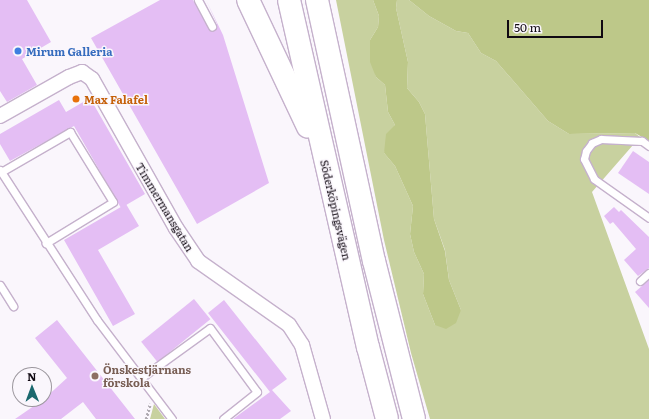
<!DOCTYPE html>
<html>
<head>
<meta charset="utf-8">
<style>
	body { margin:0 }
	#map { position:relative; width:649px; height:419px; overflow:hidden; background:#faf6fc; font-family:Literata,serif }
	div>[style] { position:absolute }
	[style*='--x'] { left:calc(var(--x)*1px); top:calc(var(--y)*1px); width:calc(var(--w)*1px); rotate:calc(var(--a)*1deg) }
	.green>* { inset:0; background:#c8d19f }
	.forest>* { inset:0; background:#bdc889 }
	.building>* { inset:0; background:#e4bef4; transform-origin:0 0 }
	.path>* { height:2.5px; margin-top:-1.25px; transform-origin:0; background:repeating-linear-gradient(90deg,#afaab1 0 2px,transparent 0 4px) }
	.roads { filter:drop-shadow(1px 0 #c5b1cc) drop-shadow(-1px 0 #c5b1cc) drop-shadow(0 1px #c5b1cc) drop-shadow(0 -1px #c5b1cc) }
	.service>* { height:7px; margin:-3.5px; padding:0 3.5px; transform-origin:3.5px; border-radius:3.5px; background:#fff }
	.minor>* { height:14px; margin:-7px; padding:0 7px; transform-origin:7px; border-radius:7px; background:#fff }
	.trunk>* { height:22px; margin:-11px; padding:0 11px; transform-origin:11px; border-radius:11px; background:#fff }
	.dots>* { width:11px; height:11px; translate:-50% -50%; box-sizing:border-box; border:2px solid #faf6fc; border-radius:50% }
	span { translate:-50% -50%; white-space:nowrap; text-align:center; line-height:1.15; -webkit-text-stroke:3px #faf6fc; paint-order:stroke }
	.shop-label { font-size:11px; color:#366cbe; font-weight:700 }
	.left { translate:0 -50%; text-align:left }
	.food-label { font-size:11px; color:#c56008; font-weight:700 }
	.street-label { font-size:11px; color:#100912 }
	.education-label { font-size:11px; color:#785e54; font-weight:700 }
	.north { position:absolute; left:12px; top:367px; width:40px; height:40px; box-sizing:border-box; background:#faf6fc; border:1px solid #9c979e; border-radius:50%; rotate:359deg; font-size:11px; font-weight:700; line-height:16px; text-align:center; color:#100912 }
	.north::after { content:''; display:block; margin:auto; width:14px; height:18px; background:#1b686e; clip-path:polygon(50% 0,100% 100%,50% 72%,0 100%) }
	.scale { position:absolute; left:507px; top:20px; width:96px; height:18px; box-sizing:border-box; border:2px solid #100912; border-top:0; padding-left:5px; font-size:12px; line-height:14px; white-space:nowrap; color:#100912; -webkit-text-stroke:3px #faf6fc; paint-order:stroke }
</style>
</head>
<body>
<div id="map">
	<div class="green">
		<i style="clip-path:polygon(336px 0,373px 0,379px 16px,378px 27px,370px 40px,376px 77px,385px 85px,388px 112px,395px 125px,384px 153px,395px 166px,413px 206px,410px 234px,414px 252px,424px 274px,423px 294px,435px 325px,461px 310px,449px 280px,445px 250px,434px 219px,425px 114px,419px 102px,407px 88px,408px 62px,396px 8px,397px 0,409px 0,429px 16px,456px 31px,468px 33px,481px 53px,496px 61px,548px 121px,569px 134px,635px 133px,640px 137px,592px 192px,649px 349px,649px 419px,430px 419px,411px 353px,384px 240px)"></i>
		<i style="clip-path:polygon(154px 404px,165px 419px,150px 419px)"></i>
	</div>
	<div class="forest">
		<i style="clip-path:polygon(373px 0,397px 0,396px 8px,408px 62px,407px 88px,419px 102px,425px 114px,434px 219px,445px 251px,449px 280px,461px 310px,456px 323px,446px 329px,435px 325px,423px 294px,424px 274px,414px 252px,410px 234px,413px 206px,395px 166px,384px 153px,386px 134px,395px 125px,388px 112px,385px 85px,376px 77px,370px 62px,370px 40px,378px 27px,379px 16px)"></i>
		<i style="clip-path:polygon(409px 0,649px 0,649px 141px,635px 133px,569px 134px,548px 121px,496px 61px,481px 53px,468px 33px,456px 31px,429px 16px)"></i>
	</div>
	<div class="building">
		<i style="clip-path:polygon(0 0,27px 0,51px 42px,22px 59px,37px 85px,7px 102px,0 91px)"></i>
		<i style="clip-path:polygon(160px 0,193px 0,208px 28px,214px 31px,217px 24px,206px 0,223px 35px,269px 183px,197px 224px,91px 38px)"></i>
		<i style="clip-path:polygon(90px 98px,145px 194px,121px 208px,74px 126px,10px 161px,0 144px,0 134px,59px 100px,66px 112px)"></i>
		<i style="clip-path:polygon(633px 151px,649px 162px,649px 194px,618px 173px)"></i>
		<i style="clip-path:polygon(126px 204px,139px 226px,98px 250px,135px 314px,113px 326px,64px 240px)"></i>
		<i style="clip-path:polygon(614px 207px,619px 212px,621px 210px,649px 237px,649px 268px,638px 276px,624px 260px,636px 249px,613px 222px,610px 224px,604px 216px)"></i>
		<i style="clip-path:polygon(649px 280px,649px 308px,635px 292px)"></i>
		<i style="left:194px;top:299px;width:26px;height:68px;rotate:51deg"></i>
		<i style="clip-path:polygon(224px 300px,287px 379px,272px 390px,291px 411px,280px 419px,233px 419px,270px 392px,208px 313px)"></i>
		<i style="clip-path:polygon(57px 320px,135px 419px,96px 419px,83px 402px,61px 419px,15px 419px,44px 399px,67px 378px,35px 338px)"></i>
	</div>
	<div class="path">
		<i style="--x:146;--y:419;--w:16;--a:-75"></i>
	</div>
	<div class="roads">
		<div class="service">
			<i style="--x:198;--y:0;--w:30;--a:62"></i>
			<i style="--x:649;--y:146;--w:9;--a:-144"></i>
			<i style="--x:642;--y:141;--w:41;--a:-177.2"></i>
			<i style="--x:601;--y:139;--w:10;--a:156"></i>
			<i style="--x:592;--y:143;--w:10;--a:127"></i>
			<i style="--x:586;--y:151;--w:8;--a:104"></i>
			<i style="--x:584;--y:159;--w:22;--a:63"></i>
			<i style="--x:594;--y:179;--w:67;--a:35.3"></i>
			<i style="--x:0;--y:170;--w:179;--a:57.1"></i>
			<i style="--x:97;--y:320;--w:124;--a:52.9"></i>
			<i style="--x:1;--y:172;--w:80;--a:-30.1"></i>
			<i style="--x:70;--y:132;--w:82;--a:58.4"></i>
			<i style="--x:113;--y:202;--w:79;--a:148.5"></i>
			<i style="--x:640;--y:281;--w:12;--a:-42"></i>
			<i style="--x:0;--y:285;--w:25;--a:58"></i>
			<i style="--x:141;--y:378;--w:85;--a:-35.9"></i>
			<i style="--x:210;--y:328;--w:79;--a:53.7"></i>
			<i style="--x:257;--y:392;--w:43;--a:141.5"></i>
		</div>
		<div class="minor">
			<i style="--x:0;--y:116;--w:79;--a:-29.5"></i>
			<i style="--x:69;--y:77;--w:14;--a:-21"></i>
			<i style="--x:82;--y:72;--w:12;--a:35"></i>
			<i style="--x:92;--y:79;--w:171;--a:60.6"></i>
			<i style="--x:176;--y:228;--w:40;--a:56"></i>
			<i style="--x:198;--y:261;--w:111;--a:35.1"></i>
			<i style="--x:289;--y:325;--w:24;--a:57"></i>
			<i style="--x:302;--y:345;--w:77;--a:74.2"></i>
		</div>
		<div class="trunk">
			<i style="--x:248;--y:0;--w:140;--a:64.7"></i>
			<i style="--x:289;--y:0;--w:356;--a:77.2"></i>
			<i style="--x:368;--y:347;--w:74;--a:75.2"></i>
			<i style="--x:317;--y:0;--w:267;--a:77.7"></i>
			<i style="--x:374;--y:261;--w:163;--a:75.8"></i>
		</div>
	</div>
	<div class="dots">
		<i style="left:18px;top:51px;background:#3f7fe0"></i>
		<i style="left:76px;top:99px;background:#e8710a"></i>
		<i style="left:95px;top:376px;background:#8d6e63"></i>
	</div>
	<div class="shop-label">
		<span class="left" style="left:26px;top:51px">Mirum Galleria</span>
	</div>
	<div class="food-label">
		<span class="left" style="left:84px;top:99px">Max Falafel</span>
	</div>
	<div class="street-label">
		<span style="left:165px;top:207px;rotate:59deg">Timmermansgatan</span>
		<span style="left:336px;top:210px;rotate:77deg">Söderköpingsvägen</span>
	</div>
	<div class="education-label">
		<span class="left" style="left:103px;top:376px">Önskestjärnans<br>förskola</span>
	</div>
	<div class="north">N</div>
	<div class="scale">50 m</div>
</div>
</body>
</html>
